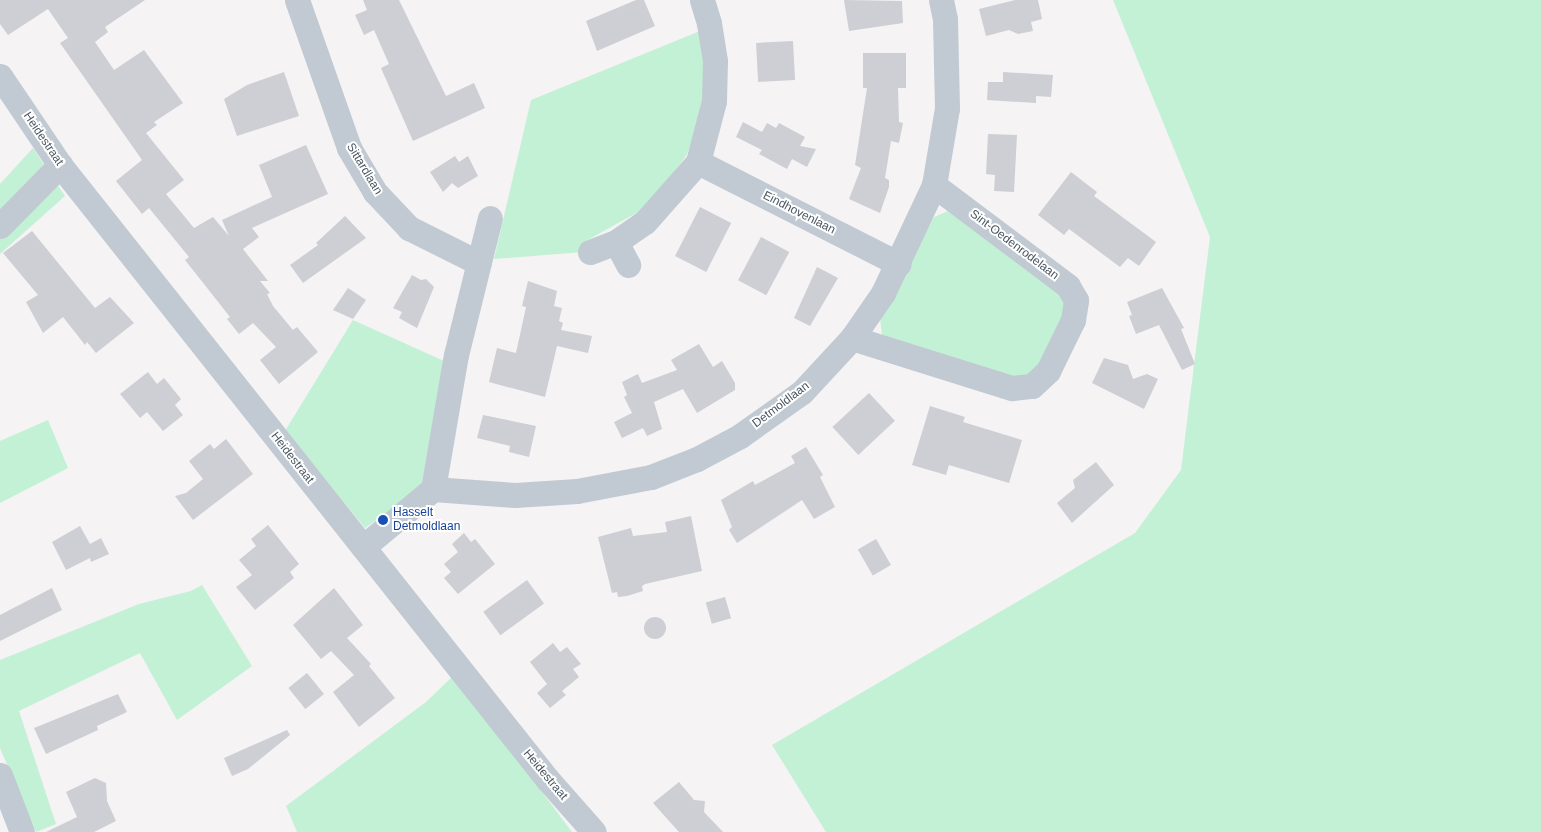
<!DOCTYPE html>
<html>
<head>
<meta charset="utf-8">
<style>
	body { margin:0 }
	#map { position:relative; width:1541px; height:832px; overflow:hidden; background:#f5f3f3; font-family:Helvetica,sans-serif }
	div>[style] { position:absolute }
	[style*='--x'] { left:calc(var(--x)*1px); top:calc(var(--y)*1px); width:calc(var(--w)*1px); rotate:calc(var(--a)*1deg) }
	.green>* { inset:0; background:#c3f1d5 }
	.building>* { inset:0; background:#cdcfd5; transform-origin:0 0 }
	.round { border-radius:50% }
	.street>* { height:25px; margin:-12.5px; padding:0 12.5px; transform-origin:12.5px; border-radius:12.5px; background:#c1cad2 }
	.dots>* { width:14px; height:14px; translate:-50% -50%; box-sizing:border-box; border:2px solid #fff; border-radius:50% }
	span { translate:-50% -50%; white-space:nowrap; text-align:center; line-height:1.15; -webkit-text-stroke:4px #fff; paint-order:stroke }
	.street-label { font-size:12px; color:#4a5661 }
	.transit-label { font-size:12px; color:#164399 }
	.left { translate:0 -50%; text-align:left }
</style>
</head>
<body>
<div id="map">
	<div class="green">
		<i style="clip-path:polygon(1113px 0,1541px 0,1541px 832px,826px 832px,772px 745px,1135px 533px,1181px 470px,1210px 237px)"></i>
		<i style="clip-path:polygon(700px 31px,705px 83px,697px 131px,686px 156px,668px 181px,640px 211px,582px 243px,584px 252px,494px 259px,531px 100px)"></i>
		<i style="clip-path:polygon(33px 148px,65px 196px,0 254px,0 184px)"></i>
		<i style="clip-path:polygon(948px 211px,1060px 291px,1068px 302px,1041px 370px,1027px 381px,882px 336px,880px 317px,934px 217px)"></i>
		<i style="clip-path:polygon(353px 320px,444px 361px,421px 488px,365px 528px,285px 431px)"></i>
		<i style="clip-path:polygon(48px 420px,68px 468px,0 503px,0 441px)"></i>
		<i style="clip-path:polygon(202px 585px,252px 666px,177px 720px,140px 653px,19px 711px,56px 824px,36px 832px,0 748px,0 660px,139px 604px,191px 591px)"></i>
		<i style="clip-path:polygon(454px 675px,572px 832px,297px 832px,286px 806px,426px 702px)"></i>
	</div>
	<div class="building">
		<i style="clip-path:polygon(0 0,145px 0,105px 27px,108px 32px,95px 42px,114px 70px,144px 50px,183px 103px,154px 122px,157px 125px,146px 133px,184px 180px,166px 194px,194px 228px,213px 217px,229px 236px,222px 220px,272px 197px,259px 165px,306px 145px,328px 194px,252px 228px,259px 237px,243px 249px,268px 281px,260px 281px,270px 293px,267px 294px,273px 306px,293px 330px,297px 327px,318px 352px,279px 384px,260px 360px,276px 347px,253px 323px,239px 334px,227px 319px,230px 317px,185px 260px,189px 257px,149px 208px,142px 214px,116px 181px,142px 160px,60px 43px,68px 38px,48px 9px,8px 35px,0 24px)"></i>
		<i style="clip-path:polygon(363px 0,399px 0,446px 96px,474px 83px,485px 108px,413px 141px,381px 68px,389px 64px,374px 30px,364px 35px,355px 15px,367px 10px)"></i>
		<i style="clip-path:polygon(636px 0,644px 0,655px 26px,597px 51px,586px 21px)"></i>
		<i style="clip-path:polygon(844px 0,902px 1px,903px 23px,849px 31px)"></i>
		<i style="clip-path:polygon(1015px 0,1038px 0,1042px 19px,1031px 22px,1033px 31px,1018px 34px,1009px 30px,986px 36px,979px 9px)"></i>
		<i style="left:793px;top:41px;width:39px;height:37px;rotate:87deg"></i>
		<i style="clip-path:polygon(863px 53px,906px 53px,906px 88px,898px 88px,899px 122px,903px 123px,899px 143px,891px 141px,885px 178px,889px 180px,889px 187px,880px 213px,849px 199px,861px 168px,855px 165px,867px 88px,863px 88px)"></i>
		<i style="clip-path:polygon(284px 72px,299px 116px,237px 136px,224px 99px,247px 85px)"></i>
		<i style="clip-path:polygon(1003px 72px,1053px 75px,1051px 97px,1036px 96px,1036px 103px,987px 100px,988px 82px,1003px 82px)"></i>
		<i style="clip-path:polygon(743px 122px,762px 132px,767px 123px,776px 128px,779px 123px,805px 137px,800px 146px,816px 149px,807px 167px,792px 159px,787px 169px,759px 154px,762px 150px,736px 137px)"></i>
		<i style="clip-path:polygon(988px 134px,1017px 135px,1014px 192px,994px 191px,995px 175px,986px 174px)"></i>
		<i style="clip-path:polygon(455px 156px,459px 162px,468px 156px,478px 176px,458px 188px,452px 183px,443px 192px,430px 172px)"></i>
		<i style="clip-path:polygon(1071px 172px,1097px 192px,1094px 196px,1156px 242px,1139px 266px,1128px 258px,1120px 267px,1069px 229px,1064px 235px,1038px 215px)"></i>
		<i style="left:700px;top:207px;width:35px;height:55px;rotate:27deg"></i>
		<i style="clip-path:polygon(345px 216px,366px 238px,303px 283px,290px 265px,318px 245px,316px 243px)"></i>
		<i style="clip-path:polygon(32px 231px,95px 308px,110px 297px,134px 323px,96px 353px,87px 342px,85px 345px,63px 317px,43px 333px,26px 302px,38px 295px,3px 253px)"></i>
		<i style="left:761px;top:237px;width:32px;height:49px;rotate:28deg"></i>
		<i style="clip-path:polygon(817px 267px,838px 278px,810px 326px,794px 318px)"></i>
		<i style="clip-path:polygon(412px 275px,421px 280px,426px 279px,434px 287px,417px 328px,399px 318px,402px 312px,393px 308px)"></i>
		<i style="clip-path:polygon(528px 281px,557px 291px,554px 306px,562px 308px,559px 321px,563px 323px,561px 330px,592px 336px,588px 353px,557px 346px,545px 397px,489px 382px,497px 348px,516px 353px,526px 307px,522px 306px)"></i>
		<i style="clip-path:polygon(348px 288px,366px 300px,353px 319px,333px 310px)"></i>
		<i style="clip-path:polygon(1162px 288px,1184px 328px,1181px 329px,1195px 364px,1182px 370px,1159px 325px,1136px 334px,1129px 316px,1132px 315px,1127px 302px)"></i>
		<i style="clip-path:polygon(699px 344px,713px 367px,722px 361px,735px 383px,735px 390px,697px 413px,683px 389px,654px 402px,662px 429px,647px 436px,643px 428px,622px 438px,614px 422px,632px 413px,624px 397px,627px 395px,622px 382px,638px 374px,642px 383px,677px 370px,671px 360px)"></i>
		<i style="clip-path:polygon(1104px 358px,1128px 365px,1133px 379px,1147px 374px,1158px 379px,1144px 409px,1092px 383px)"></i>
		<i style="clip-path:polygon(148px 372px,157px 384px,164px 378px,181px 399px,175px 405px,183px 415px,163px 431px,147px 412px,140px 418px,120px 394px)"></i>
		<i style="left:869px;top:393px;width:38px;height:50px;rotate:47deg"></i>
		<i style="clip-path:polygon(930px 406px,965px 417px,963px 422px,1022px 440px,1009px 483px,949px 465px,946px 475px,912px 465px)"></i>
		<i style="clip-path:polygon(483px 415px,536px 426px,529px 457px,509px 452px,510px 446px,477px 438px)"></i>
		<i style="clip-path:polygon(226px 439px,253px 474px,193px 520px,175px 496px,186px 493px,203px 479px,189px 461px,210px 444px,214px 449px)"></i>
		<i style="clip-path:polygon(806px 447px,823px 475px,820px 477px,835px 507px,814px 519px,802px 500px,737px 543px,729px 530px,732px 527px,721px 500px,753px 481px,755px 485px,795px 463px,791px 456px)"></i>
		<i style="clip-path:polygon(1096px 462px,1114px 485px,1072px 523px,1057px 503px,1075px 488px,1073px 480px)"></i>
		<i style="clip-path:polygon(691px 516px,702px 571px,645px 584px,642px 586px,643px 591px,627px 596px,618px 597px,617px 592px,612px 593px,598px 537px,631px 528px,633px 536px,667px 532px,665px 522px)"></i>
		<i style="clip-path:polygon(268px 525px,299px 564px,290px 572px,294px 578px,255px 610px,236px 587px,252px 575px,239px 560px,256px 546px,251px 539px)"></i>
		<i style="clip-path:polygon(80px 526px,90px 544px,101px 538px,109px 554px,91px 562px,90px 558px,66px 570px,52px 542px)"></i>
		<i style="clip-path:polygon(464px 533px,471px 542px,475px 539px,495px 564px,458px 594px,444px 578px,451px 572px,444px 564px,458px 552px,452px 544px)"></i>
		<i style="left:876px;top:539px;width:30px;height:21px;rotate:60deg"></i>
		<i style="left:527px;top:580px;width:29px;height:54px;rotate:54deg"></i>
		<i style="clip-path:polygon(52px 588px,62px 610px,0 641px,0 615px)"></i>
		<i style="clip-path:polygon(334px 588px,363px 625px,347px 638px,371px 664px,369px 666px,395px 698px,359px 727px,333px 692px,354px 675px,331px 651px,321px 659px,293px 625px)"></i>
		<i style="left:725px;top:597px;width:22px;height:20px;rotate:74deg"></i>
		<i class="round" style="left:644px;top:617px;width:22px;height:22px"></i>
		<i style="clip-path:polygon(553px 643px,560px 652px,567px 647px,581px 664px,573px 669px,579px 677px,562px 691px,566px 695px,550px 708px,537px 693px,547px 684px,530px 662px)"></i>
		<i style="left:307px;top:673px;width:27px;height:24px;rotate:51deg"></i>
		<i style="clip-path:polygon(118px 694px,127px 712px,97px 726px,98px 730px,46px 754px,34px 728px)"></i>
		<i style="clip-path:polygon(287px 730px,290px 735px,248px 769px,232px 776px,224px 758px)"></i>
		<i style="clip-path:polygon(95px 778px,106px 783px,107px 801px,116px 821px,94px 832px,46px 832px,77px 817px,66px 792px)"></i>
		<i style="clip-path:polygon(679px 782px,694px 800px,705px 801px,704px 812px,723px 832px,679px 832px,653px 803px)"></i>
	</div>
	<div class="street">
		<i style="--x:297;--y:0;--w:157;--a:70.6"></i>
		<i style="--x:349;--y:148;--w:51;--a:59.4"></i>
		<i style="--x:375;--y:192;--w:50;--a:46.6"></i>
		<i style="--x:409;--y:228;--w:78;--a:26.6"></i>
		<i style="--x:0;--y:76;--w:107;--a:56"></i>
		<i style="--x:60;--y:165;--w:785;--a:51.57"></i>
		<i style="--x:548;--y:780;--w:69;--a:48.5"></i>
		<i style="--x:698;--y:162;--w:225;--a:26.9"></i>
		<i style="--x:0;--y:226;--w:86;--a:-45.5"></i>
		<i style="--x:616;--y:242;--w:26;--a:62"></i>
		<i style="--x:590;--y:252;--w:28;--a:-21"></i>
		<i style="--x:616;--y:242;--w:35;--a:-35"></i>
		<i style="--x:645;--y:222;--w:80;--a:-48.5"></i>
		<i style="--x:698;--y:162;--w:63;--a:-75.3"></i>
		<i style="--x:714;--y:101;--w:40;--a:-88.6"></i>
		<i style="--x:715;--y:61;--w:38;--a:-99"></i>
		<i style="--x:709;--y:23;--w:24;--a:-107"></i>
		<i style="--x:852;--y:338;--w:168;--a:17.4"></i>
		<i style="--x:1012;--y:388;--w:20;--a:-6"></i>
		<i style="--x:1032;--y:386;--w:22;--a:-43"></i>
		<i style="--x:1048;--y:371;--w:57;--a:-63.9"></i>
		<i style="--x:1073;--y:320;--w:20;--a:-81"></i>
		<i style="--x:1076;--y:300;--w:16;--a:-120"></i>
		<i style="--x:1068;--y:286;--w:168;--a:-143"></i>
		<i style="--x:433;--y:489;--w:136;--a:-80.3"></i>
		<i style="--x:456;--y:355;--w:141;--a:-76.1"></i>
		<i style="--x:363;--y:547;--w:91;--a:-39.6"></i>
		<i style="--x:433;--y:489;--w:82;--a:4.2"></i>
		<i style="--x:515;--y:495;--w:62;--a:-3.7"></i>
		<i style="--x:577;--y:491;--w:75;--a:-10.7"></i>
		<i style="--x:651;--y:477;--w:49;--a:-21.4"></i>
		<i style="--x:697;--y:459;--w:49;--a:-28.1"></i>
		<i style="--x:740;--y:436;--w:76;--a:-35.4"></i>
		<i style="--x:802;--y:392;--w:74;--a:-47.2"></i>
		<i style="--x:852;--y:338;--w:55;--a:-55.4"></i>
		<i style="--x:883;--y:293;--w:119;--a:-64.7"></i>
		<i style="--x:934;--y:185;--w:78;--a:-80.4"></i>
		<i style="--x:947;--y:108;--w:89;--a:-91.3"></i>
		<i style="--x:945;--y:19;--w:19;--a:-102"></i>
		<i style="--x:0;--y:775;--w:61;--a:68.9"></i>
	</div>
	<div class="dots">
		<i style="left:383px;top:520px;background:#1a4fb4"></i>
	</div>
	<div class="street-label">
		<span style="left:43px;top:139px;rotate:56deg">Heidestraat</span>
		<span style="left:364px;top:169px;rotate:59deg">Sittardlaan</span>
		<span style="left:799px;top:213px;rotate:27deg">Eindhovenlaan</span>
		<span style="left:1014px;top:245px;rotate:37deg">Sint-Oedenrodelaan</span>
		<span style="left:781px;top:405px;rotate:-37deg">Detmoldlaan</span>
		<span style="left:292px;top:458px;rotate:52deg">Heidestraat</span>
		<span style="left:545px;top:775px;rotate:50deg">Heidestraat</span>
	</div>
	<div class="transit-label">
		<span class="left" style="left:393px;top:520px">Hasselt<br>Detmoldlaan</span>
	</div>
</div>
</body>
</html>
